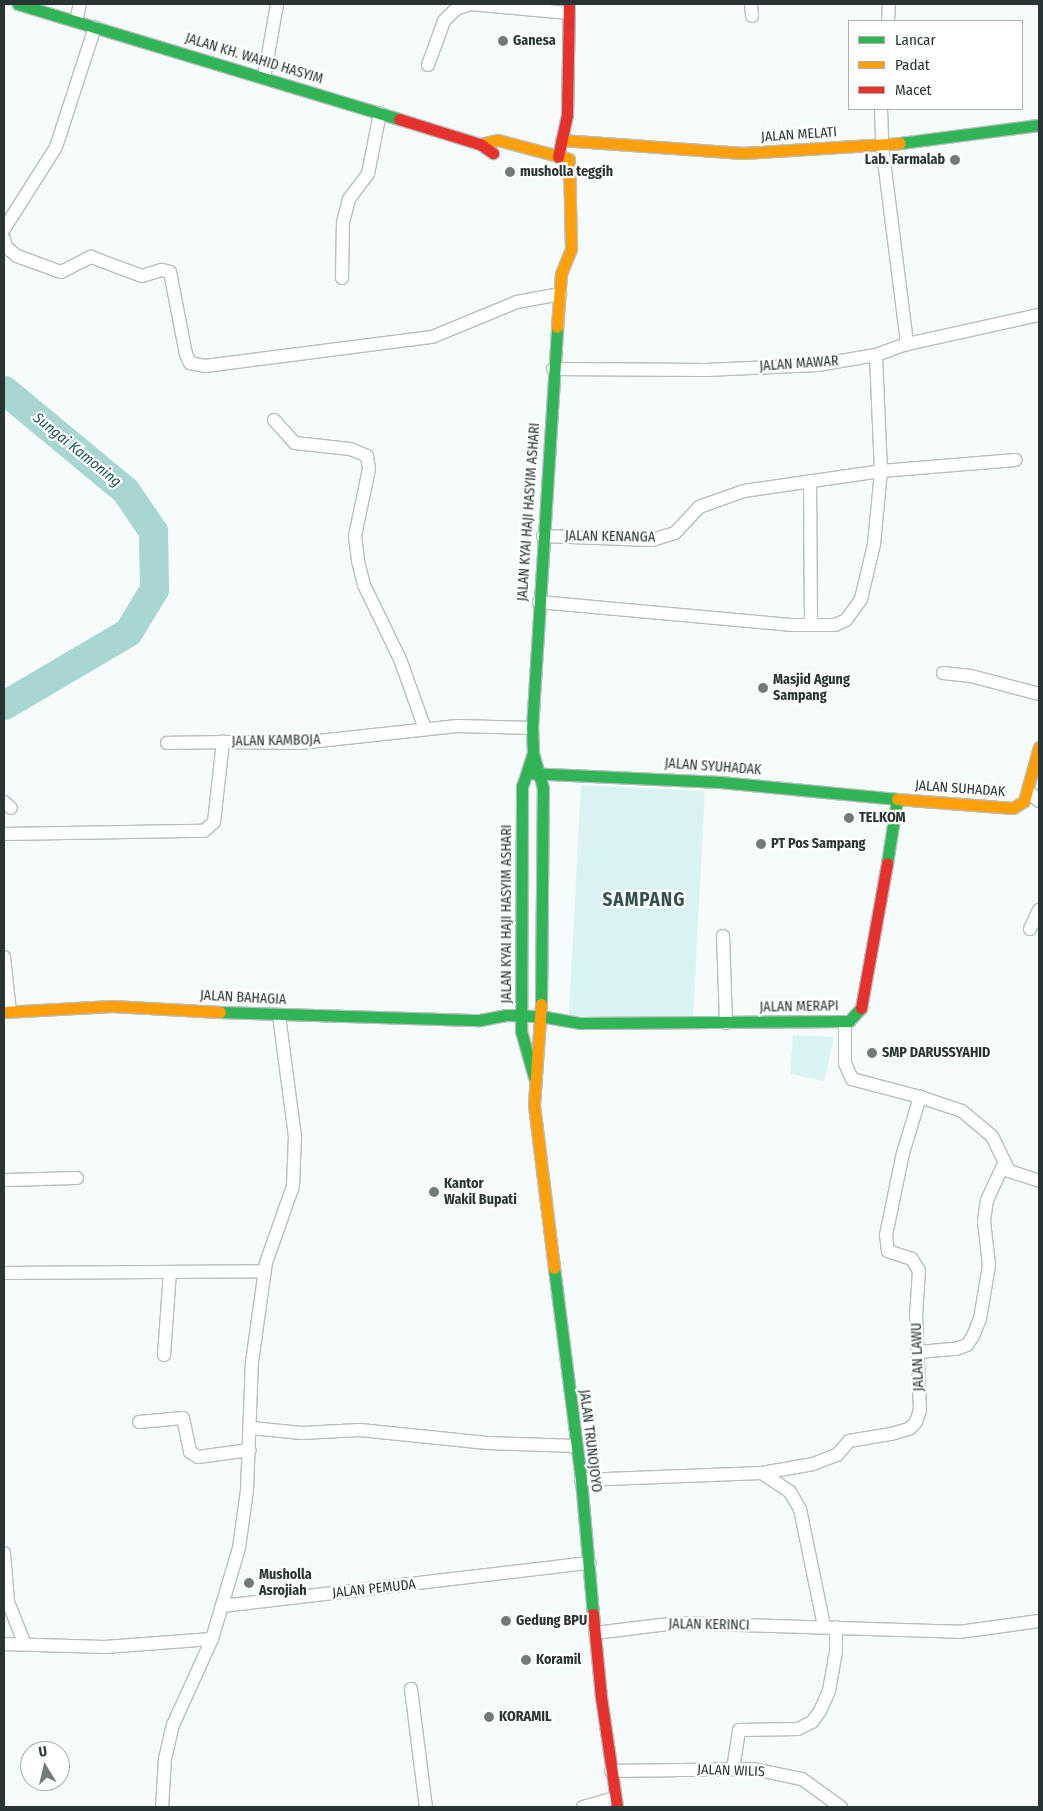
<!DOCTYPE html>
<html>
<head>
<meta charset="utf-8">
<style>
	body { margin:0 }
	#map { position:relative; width:1043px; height:1811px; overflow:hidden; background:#f5fcfb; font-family:"Fira Sans Condensed",sans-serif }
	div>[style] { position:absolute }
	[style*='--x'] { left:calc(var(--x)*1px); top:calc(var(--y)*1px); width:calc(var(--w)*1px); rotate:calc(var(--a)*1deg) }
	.green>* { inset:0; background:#d8f3f1; transform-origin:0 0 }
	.river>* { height:29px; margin:-14.5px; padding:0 14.5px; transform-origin:14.5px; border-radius:14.5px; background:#a7d6d3 }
	.roads { filter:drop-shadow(1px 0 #b6bfbe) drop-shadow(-1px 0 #b6bfbe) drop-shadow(0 1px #b6bfbe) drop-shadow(0 -1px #b6bfbe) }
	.street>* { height:12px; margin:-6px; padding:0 6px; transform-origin:6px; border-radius:6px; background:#fefffe }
	.fast>* { height:11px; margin:-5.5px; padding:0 5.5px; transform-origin:5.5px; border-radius:5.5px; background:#30b455 }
	.slow>* { height:11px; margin:-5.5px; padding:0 5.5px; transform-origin:5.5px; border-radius:5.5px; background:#ff9f0a }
	.jam>* { height:11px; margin:-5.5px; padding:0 5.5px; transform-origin:5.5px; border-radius:5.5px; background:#e5322d }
	.dots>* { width:14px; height:14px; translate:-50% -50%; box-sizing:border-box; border:2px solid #fff; border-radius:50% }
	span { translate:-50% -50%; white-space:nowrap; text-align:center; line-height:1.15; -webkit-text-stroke:4.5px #fff; paint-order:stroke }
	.poi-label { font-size:14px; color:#283534; font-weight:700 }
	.left { translate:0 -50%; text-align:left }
	.right { translate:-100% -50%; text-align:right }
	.street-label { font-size:14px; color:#283534 }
	.water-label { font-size:15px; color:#205755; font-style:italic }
	.district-label { font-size:19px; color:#33504f; font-weight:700; letter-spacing:1px }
	.frame { position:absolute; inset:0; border:5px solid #283534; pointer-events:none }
	.legend { position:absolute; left:848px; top:20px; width:175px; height:90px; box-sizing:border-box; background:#fff; border:1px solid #a9aeae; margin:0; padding:6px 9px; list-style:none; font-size:15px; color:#283534 }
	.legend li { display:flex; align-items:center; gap:10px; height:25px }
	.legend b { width:25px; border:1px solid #a9aeae }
	.north { position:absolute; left:20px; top:1741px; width:50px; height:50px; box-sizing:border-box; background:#fff; border:1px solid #a9aeae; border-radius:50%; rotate:351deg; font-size:14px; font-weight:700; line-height:20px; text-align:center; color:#283534 }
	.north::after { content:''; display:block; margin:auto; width:18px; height:22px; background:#707b7a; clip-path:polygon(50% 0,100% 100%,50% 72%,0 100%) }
</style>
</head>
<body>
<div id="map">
	<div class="green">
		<i style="left:581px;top:785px;width:124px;height:231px;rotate:3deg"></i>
		<i style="clip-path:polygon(793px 1035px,834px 1037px,824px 1081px,790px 1074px)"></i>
	</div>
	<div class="river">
		<i style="--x:4;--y:390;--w:157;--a:39.6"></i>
		<i style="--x:125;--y:490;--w:50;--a:55.7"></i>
		<i style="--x:153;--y:531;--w:58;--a:89"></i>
		<i style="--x:154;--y:589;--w:50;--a:121.2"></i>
		<i style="--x:128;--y:632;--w:144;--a:149.5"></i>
	</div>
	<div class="roads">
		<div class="street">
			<i style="--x:751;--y:4;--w:12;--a:85"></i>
			<i style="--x:76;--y:21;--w:17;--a:-77"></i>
			<i style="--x:888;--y:21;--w:17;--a:-87"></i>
			<i style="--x:428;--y:65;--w:47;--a:-70"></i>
			<i style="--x:444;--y:21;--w:17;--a:-45"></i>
			<i style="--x:456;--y:9;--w:15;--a:-20"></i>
			<i style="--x:470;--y:4;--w:99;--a:5.2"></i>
			<i style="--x:264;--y:78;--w:75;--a:-80"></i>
			<i style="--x:881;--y:109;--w:36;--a:88"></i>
			<i style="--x:882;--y:145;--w:201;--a:82.8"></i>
			<i style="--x:4;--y:229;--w:97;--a:-57.6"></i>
			<i style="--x:56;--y:147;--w:126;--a:-72"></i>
			<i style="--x:4;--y:239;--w:8;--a:76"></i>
			<i style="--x:6;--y:247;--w:14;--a:39"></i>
			<i style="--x:17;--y:256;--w:47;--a:20"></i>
			<i style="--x:61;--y:272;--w:34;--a:-27"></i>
			<i style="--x:91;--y:257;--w:54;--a:20.4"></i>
			<i style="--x:142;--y:276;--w:21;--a:-17"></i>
			<i style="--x:162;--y:270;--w:8;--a:14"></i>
			<i style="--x:170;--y:272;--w:84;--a:79"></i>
			<i style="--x:186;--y:354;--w:10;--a:66"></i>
			<i style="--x:190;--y:363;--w:15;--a:11"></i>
			<i style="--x:205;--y:366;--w:229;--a:-7.3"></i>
			<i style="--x:432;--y:337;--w:92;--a:-22.4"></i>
			<i style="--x:517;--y:302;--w:44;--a:-10.5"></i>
			<i style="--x:342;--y:278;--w:56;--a:-89"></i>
			<i style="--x:343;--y:222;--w:24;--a:-75"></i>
			<i style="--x:349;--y:199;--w:31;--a:-53"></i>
			<i style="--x:368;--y:174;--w:62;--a:-78.9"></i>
			<i style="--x:553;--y:369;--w:153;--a:0.4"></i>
			<i style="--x:706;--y:370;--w:111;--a:-2.6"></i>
			<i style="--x:817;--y:365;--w:60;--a:-9.6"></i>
			<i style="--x:876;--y:355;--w:33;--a:-20"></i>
			<i style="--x:907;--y:344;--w:135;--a:-12.4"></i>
			<i style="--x:274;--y:420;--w:31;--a:48"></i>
			<i style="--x:295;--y:443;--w:55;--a:6.2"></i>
			<i style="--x:350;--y:449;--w:18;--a:22"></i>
			<i style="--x:367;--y:456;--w:13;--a:81"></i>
			<i style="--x:369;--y:469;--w:68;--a:101.8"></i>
			<i style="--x:355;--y:536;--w:25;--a:83"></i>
			<i style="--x:358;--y:561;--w:25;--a:76"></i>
			<i style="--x:364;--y:585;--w:82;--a:64.1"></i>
			<i style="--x:400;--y:659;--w:74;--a:70.3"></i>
			<i style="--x:810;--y:481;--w:144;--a:89.6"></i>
			<i style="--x:543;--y:536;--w:109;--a:2.1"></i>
			<i style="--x:652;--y:540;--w:24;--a:-17"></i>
			<i style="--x:675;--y:533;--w:35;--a:-47"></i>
			<i style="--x:699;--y:507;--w:48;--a:-19.6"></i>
			<i style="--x:744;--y:491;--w:138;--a:-8.3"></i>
			<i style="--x:881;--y:471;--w:135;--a:-4.7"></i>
			<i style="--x:539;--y:602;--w:255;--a:5.2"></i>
			<i style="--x:793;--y:625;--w:42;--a:0"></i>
			<i style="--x:835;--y:625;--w:12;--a:-24"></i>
			<i style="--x:846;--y:620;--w:26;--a:-54"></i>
			<i style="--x:861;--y:599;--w:57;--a:-76.7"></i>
			<i style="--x:874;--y:544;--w:73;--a:-84.5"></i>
			<i style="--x:881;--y:471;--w:116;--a:-92.5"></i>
			<i style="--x:943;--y:673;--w:28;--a:6"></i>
			<i style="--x:971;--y:676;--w:70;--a:14.8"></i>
			<i style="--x:167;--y:743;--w:56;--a:-1"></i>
			<i style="--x:1028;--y:791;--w:15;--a:42"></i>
			<i style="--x:4;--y:802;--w:9;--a:41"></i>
			<i style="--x:4;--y:834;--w:200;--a:-0.9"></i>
			<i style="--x:204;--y:831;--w:13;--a:-42"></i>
			<i style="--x:214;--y:822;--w:81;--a:-83.6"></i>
			<i style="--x:223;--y:742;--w:77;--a:0.7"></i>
			<i style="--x:300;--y:743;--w:158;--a:-6.2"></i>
			<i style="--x:457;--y:726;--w:75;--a:1.5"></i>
			<i style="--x:1030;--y:929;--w:21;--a:-65"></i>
			<i style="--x:723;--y:936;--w:87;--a:88"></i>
			<i style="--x:4;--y:957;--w:54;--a:83.7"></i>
			<i style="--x:920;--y:1097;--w:44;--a:18.4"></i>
			<i style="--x:962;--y:1111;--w:39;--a:40"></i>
			<i style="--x:992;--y:1136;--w:39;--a:64"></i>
			<i style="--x:1009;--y:1171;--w:32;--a:18"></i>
			<i style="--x:4;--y:1180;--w:73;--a:-1.6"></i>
			<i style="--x:4;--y:1273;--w:261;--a:-0.4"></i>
			<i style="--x:918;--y:1352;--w:38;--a:-5"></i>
			<i style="--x:956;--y:1349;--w:12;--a:-20"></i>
			<i style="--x:967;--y:1345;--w:11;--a:-56"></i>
			<i style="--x:973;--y:1336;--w:18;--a:-68"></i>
			<i style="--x:980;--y:1319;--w:55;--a:-80.5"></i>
			<i style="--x:989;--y:1265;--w:44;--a:-96.5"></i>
			<i style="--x:984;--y:1221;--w:21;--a:-82"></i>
			<i style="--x:987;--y:1200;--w:40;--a:-65"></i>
			<i style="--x:164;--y:1355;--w:83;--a:-85.9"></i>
			<i style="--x:139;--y:1422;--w:44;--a:-5.2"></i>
			<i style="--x:183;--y:1418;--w:35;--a:78"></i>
			<i style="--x:190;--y:1452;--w:9;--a:32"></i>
			<i style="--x:198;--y:1457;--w:52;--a:-7.7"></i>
			<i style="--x:251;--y:1428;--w:51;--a:5.6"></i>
			<i style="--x:302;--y:1433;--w:58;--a:-3"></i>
			<i style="--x:360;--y:1430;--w:128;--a:5.8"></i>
			<i style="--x:487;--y:1443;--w:89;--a:1.9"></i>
			<i style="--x:762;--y:1473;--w:34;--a:34"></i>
			<i style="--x:790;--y:1492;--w:20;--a:60"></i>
			<i style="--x:800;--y:1509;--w:119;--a:78.4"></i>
			<i style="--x:581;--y:1480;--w:181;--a:-2.2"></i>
			<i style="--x:762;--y:1473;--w:52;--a:-10"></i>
			<i style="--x:813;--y:1464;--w:26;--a:-21"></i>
			<i style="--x:837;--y:1455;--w:18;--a:-49"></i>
			<i style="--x:849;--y:1441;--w:43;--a:-9.5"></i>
			<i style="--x:891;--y:1434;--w:19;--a:-16"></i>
			<i style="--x:909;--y:1429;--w:10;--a:-45"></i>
			<i style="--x:916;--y:1422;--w:13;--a:-72"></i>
			<i style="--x:920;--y:1410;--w:94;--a:-92.4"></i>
			<i style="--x:916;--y:1316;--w:45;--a:-86.2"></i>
			<i style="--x:919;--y:1271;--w:14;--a:-120"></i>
			<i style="--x:912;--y:1259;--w:25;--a:-162"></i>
			<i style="--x:888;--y:1251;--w:16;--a:-97"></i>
			<i style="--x:886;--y:1235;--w:84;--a:-78.3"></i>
			<i style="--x:903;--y:1153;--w:59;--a:-73.1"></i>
			<i style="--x:920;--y:1097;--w:70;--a:-165.2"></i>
			<i style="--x:852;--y:1079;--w:17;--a:-114"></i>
			<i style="--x:845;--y:1063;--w:41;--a:-90"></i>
			<i style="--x:4;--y:1553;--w:49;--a:85.3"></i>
			<i style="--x:8;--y:1602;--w:43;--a:68.2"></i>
			<i style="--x:222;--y:1606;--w:370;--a:-6.7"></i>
			<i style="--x:595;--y:1633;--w:83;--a:-7"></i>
			<i style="--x:677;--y:1623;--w:282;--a:1.8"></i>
			<i style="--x:959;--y:1632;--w:81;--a:-7.8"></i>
			<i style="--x:4;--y:1644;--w:101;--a:1.7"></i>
			<i style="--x:105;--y:1647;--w:107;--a:-4.3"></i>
			<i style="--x:411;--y:1689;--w:119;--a:82.8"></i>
			<i style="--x:733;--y:1769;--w:39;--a:-81"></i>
			<i style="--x:739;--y:1730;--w:59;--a:-1"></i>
			<i style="--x:798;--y:1729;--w:16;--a:-27"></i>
			<i style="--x:812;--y:1722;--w:14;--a:-54"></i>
			<i style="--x:820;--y:1711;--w:22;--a:-66"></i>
			<i style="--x:829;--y:1691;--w:40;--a:-80"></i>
			<i style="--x:836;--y:1652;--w:25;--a:-90"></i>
			<i style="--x:611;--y:1771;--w:143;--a:-0.8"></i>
			<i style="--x:754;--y:1769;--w:49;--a:11.8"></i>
			<i style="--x:802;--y:1779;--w:48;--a:35.7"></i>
			<i style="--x:162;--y:1807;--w:48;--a:-86.4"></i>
			<i style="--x:165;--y:1759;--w:35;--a:-77"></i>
			<i style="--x:173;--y:1725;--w:94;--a:-65.6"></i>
			<i style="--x:212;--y:1639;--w:95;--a:-73.5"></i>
			<i style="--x:239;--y:1548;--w:59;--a:-82.1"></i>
			<i style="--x:247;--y:1490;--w:128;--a:-87.8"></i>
			<i style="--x:252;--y:1362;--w:100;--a:-82"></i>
			<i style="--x:266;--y:1263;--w:82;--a:-70.7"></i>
			<i style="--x:293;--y:1186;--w:49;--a:-87.7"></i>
			<i style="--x:295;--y:1137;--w:123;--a:-97.5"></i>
			<i style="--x:583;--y:1807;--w:32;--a:-16"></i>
		</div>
		<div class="fast">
			<i style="--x:18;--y:4;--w:398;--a:16.8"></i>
			<i style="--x:900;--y:143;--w:140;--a:-7.4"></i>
			<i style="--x:533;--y:753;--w:35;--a:108"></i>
			<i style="--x:522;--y:786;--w:245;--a:90.2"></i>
			<i style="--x:521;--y:1031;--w:48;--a:74.2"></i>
			<i style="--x:527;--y:773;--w:193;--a:2.7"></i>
			<i style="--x:720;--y:782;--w:178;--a:5.5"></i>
			<i style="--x:887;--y:863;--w:64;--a:-81"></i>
			<i style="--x:541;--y:1004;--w:216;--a:-89.5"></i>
			<i style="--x:543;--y:788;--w:36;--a:-106"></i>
			<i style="--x:533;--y:753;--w:25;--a:-92"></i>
			<i style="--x:532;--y:728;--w:402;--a:-86.4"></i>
			<i style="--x:220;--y:1012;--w:260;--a:1.8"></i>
			<i style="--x:480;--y:1020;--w:26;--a:-11"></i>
			<i style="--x:506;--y:1015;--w:34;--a:2"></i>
			<i style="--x:540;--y:1016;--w:41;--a:9.9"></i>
			<i style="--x:580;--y:1023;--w:269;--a:-0.4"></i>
			<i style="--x:849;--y:1021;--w:18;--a:-47"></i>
			<i style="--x:554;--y:1268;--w:214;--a:82.7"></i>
			<i style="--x:581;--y:1480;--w:135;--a:84.9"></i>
		</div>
		<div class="slow">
			<i style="--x:561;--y:140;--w:182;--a:4.1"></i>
			<i style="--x:743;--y:153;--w:157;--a:-3.6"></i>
			<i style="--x:480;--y:144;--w:18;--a:-13"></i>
			<i style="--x:498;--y:140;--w:73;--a:15"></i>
			<i style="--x:569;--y:159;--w:90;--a:88.7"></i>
			<i style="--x:571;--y:249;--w:27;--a:112"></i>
			<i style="--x:561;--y:274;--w:53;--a:94.3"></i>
			<i style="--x:897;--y:799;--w:116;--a:4.4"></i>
			<i style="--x:1013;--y:808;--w:13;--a:-32"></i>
			<i style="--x:1024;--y:801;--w:56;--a:-74.5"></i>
			<i style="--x:541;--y:1004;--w:101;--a:94"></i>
			<i style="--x:534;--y:1105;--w:164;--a:83"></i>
			<i style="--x:4;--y:1012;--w:108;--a:-3.2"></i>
			<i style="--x:112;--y:1006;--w:108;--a:3.2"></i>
		</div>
		<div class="jam">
			<i style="--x:399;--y:119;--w:85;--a:17.2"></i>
			<i style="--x:480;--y:144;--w:16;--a:35"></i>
			<i style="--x:558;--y:157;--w:43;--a:-77.9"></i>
			<i style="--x:567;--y:115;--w:111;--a:-89"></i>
			<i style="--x:861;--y:1008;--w:147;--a:-79.8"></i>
			<i style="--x:593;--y:1614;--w:83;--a:84.5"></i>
			<i style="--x:601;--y:1697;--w:111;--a:81.7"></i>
		</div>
	</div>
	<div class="dots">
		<i style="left:503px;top:41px;background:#707b7a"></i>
		<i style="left:955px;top:160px;background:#707b7a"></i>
		<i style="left:510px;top:172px;background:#707b7a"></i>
		<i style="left:763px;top:688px;background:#707b7a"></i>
		<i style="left:849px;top:818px;background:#707b7a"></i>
		<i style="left:761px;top:844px;background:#707b7a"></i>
		<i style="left:872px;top:1053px;background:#707b7a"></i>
		<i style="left:434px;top:1192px;background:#707b7a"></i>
		<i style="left:249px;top:1583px;background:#707b7a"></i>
		<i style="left:506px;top:1621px;background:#707b7a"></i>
		<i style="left:526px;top:1660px;background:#707b7a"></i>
		<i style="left:489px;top:1717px;background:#707b7a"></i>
	</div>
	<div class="poi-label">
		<span class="left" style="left:513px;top:41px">Ganesa</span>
		<span class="right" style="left:945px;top:160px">Lab. Farmalab</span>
		<span class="left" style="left:520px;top:172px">musholla teggih</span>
		<span class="left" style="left:773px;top:688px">Masjid Agung<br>Sampang</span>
		<span class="left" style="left:859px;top:818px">TELKOM</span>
		<span class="left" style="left:771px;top:844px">PT Pos Sampang</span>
		<span class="left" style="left:882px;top:1053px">SMP DARUSSYAHID</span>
		<span class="left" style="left:444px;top:1192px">Kantor<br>Wakil Bupati</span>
		<span class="left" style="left:259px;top:1583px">Musholla<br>Asrojiah</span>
		<span class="left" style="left:516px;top:1621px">Gedung BPU</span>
		<span class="left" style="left:536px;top:1660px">Koramil</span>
		<span class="left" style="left:499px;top:1717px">KORAMIL</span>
	</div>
	<div class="street-label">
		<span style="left:254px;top:59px;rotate:17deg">JALAN KH. WAHID HASYIM</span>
		<span style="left:799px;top:135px;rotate:-4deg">JALAN MELATI</span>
		<span style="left:799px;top:364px;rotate:-4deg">JALAN MAWAR</span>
		<span style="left:529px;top:512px;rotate:-86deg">JALAN KYAI HAJI HASYIM ASHARI</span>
		<span style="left:610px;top:537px;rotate:1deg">JALAN KENANGA</span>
		<span style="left:276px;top:741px;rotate:-1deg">JALAN KAMBOJA</span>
		<span style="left:713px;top:767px;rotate:4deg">JALAN SYUHADAK</span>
		<span style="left:960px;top:789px;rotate:4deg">JALAN SUHADAK</span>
		<span style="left:507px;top:914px;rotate:-90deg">JALAN KYAI HAJI HASYIM ASHARI</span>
		<span style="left:243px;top:998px;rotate:3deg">JALAN BAHAGIA</span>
		<span style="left:799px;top:1007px;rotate:-1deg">JALAN MERAPI</span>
		<span style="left:918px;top:1357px;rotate:-92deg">JALAN LAWU</span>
		<span style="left:590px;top:1441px;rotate:83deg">JALAN TRUNOJOYO</span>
		<span style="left:374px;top:1589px;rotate:-6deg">JALAN PEMUDA</span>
		<span style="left:709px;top:1625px;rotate:1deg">JALAN KERINCI</span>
		<span style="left:731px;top:1771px;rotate:2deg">JALAN WILIS</span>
	</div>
	<div class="water-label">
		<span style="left:77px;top:450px;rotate:39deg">Sungai Kamoning</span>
	</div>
	<div class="district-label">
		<span style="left:644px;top:900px">SAMPANG</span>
	</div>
	<div class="frame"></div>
	<ul class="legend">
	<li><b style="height:6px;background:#30b455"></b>Lancar</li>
	<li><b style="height:6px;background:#ff9f0a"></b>Padat</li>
	<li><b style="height:6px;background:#e5322d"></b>Macet</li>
	</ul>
	<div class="north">U</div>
</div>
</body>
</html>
